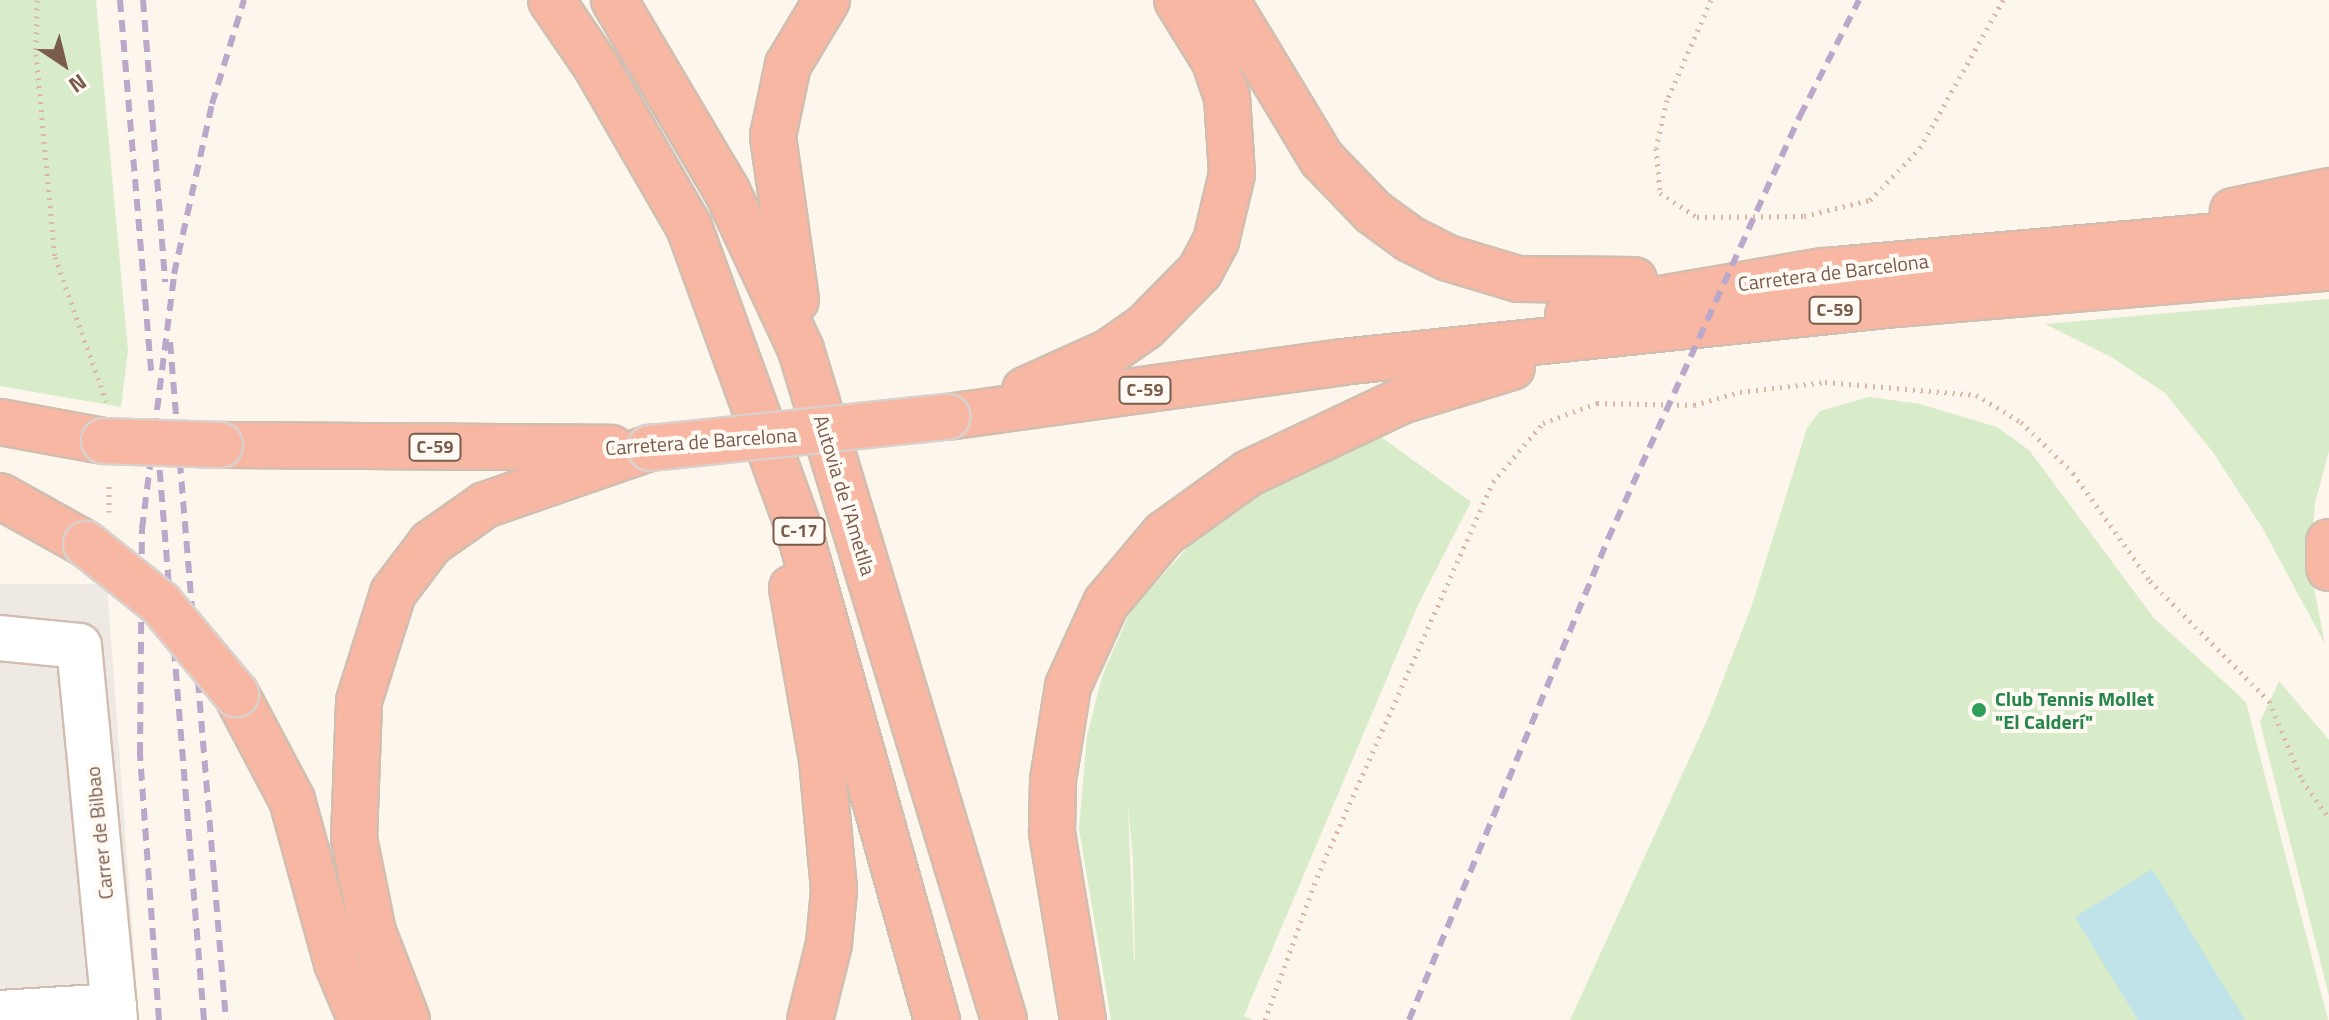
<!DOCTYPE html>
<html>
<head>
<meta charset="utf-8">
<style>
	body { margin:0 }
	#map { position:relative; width:2329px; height:1020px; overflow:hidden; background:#fdf6ec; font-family:"Titillium Web",sans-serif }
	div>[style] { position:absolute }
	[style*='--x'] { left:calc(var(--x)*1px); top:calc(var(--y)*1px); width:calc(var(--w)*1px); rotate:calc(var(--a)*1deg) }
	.industrial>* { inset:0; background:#efe9e4 }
	.green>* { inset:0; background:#d8ecc9 }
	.water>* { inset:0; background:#bfe3e8 }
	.path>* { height:5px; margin-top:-2.5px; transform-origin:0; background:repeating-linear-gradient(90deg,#d9b8a5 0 2px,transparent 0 8px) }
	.roads { filter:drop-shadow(2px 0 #d1beb0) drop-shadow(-2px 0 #d1beb0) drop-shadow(0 2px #d1beb0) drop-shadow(0 -2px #d1beb0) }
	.minor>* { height:44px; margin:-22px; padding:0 22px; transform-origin:22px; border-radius:22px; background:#fff }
	.highway>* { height:44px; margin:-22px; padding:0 22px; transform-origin:22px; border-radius:22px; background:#f7b7a3 }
	.rail>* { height:6px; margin-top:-3px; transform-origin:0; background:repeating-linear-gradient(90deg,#b9a8c9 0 12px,transparent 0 20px) }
	.bridges { filter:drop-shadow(2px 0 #dad1cd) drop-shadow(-2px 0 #dad1cd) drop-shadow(0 2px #dad1cd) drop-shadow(0 -2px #dad1cd) }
	.highway-bridge>* { height:44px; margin:-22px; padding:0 22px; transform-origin:22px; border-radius:22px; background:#f7b7a3 }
	.dots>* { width:22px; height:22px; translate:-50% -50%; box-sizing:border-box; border:4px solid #fffaf3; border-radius:50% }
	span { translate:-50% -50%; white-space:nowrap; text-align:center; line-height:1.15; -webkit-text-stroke:8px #fffaf3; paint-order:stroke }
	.shield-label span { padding:2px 6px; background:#fffaf3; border:2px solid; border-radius:6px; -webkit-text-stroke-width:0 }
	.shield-label { font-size:18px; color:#7a5c4d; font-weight:700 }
	.street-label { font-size:20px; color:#7a5c4d }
	.leisure-label { font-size:20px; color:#27864d; font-weight:700 }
	.left { translate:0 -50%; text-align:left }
	.north { position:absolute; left:24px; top:24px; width:80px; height:80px; -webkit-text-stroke:6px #fffaf3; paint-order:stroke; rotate:145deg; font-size:22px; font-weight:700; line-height:32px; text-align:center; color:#7a5c4d }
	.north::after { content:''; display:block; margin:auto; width:28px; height:36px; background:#7a5c4d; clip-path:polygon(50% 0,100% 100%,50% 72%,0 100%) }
</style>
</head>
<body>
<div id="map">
	<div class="industrial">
		<i style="clip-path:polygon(0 584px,107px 584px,139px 1020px,0 1020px)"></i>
	</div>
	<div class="green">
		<i style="clip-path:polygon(0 0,96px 0,128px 351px,121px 407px,0 386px)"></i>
		<i style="clip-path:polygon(2329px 299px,2329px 451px,2315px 503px,2310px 567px,2325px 644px,2263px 529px,2212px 451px,2165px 393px,2113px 358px,2045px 324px)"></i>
		<i style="clip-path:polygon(1869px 397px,1920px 404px,1997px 427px,2029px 450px,2153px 617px,2246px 702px,2328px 1020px,1570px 1020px,1708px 718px,1752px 605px,1807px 428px,1820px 411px)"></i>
		<i style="clip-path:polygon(evenodd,1377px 434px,1471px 502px,1418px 605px,1244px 1016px,1253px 1020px,1111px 1020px,1079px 829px,1087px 736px,1102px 676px,1131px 610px,1189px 546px,1262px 488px,1377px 434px,1128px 805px,1133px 860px,1135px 961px,1134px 960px,1128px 805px)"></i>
		<i style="clip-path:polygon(2279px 681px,2329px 740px,2329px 996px,2260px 722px)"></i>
	</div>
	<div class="water">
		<i style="clip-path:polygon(2152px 869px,2245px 1020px,2138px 1020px,2075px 917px)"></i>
	</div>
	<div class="path">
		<i style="--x:37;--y:0;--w:54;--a:91.1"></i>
		<i style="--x:36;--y:54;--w:204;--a:84.7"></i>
		<i style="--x:55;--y:257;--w:153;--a:70.5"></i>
		<i style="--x:1711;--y:0;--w:109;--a:113.7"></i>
		<i style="--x:1667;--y:100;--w:49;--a:102.9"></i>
		<i style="--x:1656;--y:148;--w:45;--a:84.9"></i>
		<i style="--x:1660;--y:193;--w:44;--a:33"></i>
		<i style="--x:1697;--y:217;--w:107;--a:-0.5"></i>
		<i style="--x:1804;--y:216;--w:68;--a:-13.6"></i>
		<i style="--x:1870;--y:200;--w:72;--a:-46.1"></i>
		<i style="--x:1920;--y:148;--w:170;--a:-60.7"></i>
		<i style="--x:109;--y:512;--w:30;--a:-90"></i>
		<i style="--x:1265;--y:1020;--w:152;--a:-70"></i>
		<i style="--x:1317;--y:877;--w:432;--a:-66"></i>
		<i style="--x:1493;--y:482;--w:77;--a:-49.7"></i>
		<i style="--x:1543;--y:423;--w:58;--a:-20.3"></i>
		<i style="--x:1597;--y:403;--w:97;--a:1.2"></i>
		<i style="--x:1694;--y:405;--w:48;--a:-15.8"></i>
		<i style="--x:1740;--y:392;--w:86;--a:-6.7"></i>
		<i style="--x:1825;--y:382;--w:152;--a:4.9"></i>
		<i style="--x:1976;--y:395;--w:52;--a:31"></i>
		<i style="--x:2021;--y:422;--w:73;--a:44.4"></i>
		<i style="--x:2073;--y:473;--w:133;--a:54.5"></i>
		<i style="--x:2150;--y:581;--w:169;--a:45.2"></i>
		<i style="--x:2269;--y:701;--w:86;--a:67.3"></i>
		<i style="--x:2302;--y:780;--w:47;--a:54.6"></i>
	</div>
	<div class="roads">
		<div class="minor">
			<i style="--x:0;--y:638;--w:79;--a:5.8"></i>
			<i style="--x:79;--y:646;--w:376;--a:84.5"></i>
			<i style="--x:0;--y:1013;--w:114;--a:-3.5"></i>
		</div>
		<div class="highway">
			<i style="--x:551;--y:0;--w:80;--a:55.7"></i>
			<i style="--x:596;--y:66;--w:186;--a:60"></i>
			<i style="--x:689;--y:227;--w:322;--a:70"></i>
			<i style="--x:799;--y:530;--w:509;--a:74.27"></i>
			<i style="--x:614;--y:0;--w:222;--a:59.4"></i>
			<i style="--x:727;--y:191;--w:175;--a:65"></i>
			<i style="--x:801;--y:350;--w:700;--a:73.14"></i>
			<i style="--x:1226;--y:0;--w:186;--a:58.9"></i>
			<i style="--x:1322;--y:159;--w:74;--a:46.1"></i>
			<i style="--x:1373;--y:212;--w:46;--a:36.1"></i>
			<i style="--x:1410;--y:239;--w:42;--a:26.6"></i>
			<i style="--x:1448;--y:258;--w:73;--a:16.7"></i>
			<i style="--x:1518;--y:279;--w:116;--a:0.5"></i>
			<i style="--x:2233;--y:211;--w:98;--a:-11.8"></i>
			<i style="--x:796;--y:300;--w:166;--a:-98"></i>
			<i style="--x:773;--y:136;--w:73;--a:-78.1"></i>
			<i style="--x:788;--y:65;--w:76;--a:-59"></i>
			<i style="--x:1568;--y:315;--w:260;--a:-9.8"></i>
			<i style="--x:1824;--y:271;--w:507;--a:-5.09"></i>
			<i style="--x:1025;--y:390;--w:92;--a:-24.3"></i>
			<i style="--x:1109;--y:352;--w:44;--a:-34.8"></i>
			<i style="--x:1145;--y:327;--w:78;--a:-45.5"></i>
			<i style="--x:1200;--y:271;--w:34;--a:-62"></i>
			<i style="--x:1216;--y:241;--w:69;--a:-76.6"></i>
			<i style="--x:1232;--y:174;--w:77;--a:-93.7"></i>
			<i style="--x:1227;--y:97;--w:39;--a:-109"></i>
			<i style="--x:1214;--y:60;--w:70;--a:-121.7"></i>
			<i style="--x:947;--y:417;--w:399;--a:-7.9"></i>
			<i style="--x:1342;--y:362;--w:558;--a:-5.97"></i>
			<i style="--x:1897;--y:304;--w:433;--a:-4.8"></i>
			<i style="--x:0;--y:422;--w:106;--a:10.4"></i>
			<i style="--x:220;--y:445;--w:391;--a:0.4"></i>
			<i style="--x:0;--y:496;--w:98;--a:29.2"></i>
			<i style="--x:2329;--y:542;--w:26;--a:90"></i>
			<i style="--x:792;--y:588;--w:175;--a:80.1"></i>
			<i style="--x:822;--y:760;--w:131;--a:84.7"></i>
			<i style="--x:834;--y:890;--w:54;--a:95.3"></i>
			<i style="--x:829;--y:944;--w:78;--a:104"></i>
			<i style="--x:236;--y:694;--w:120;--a:62.2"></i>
			<i style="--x:292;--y:800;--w:169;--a:74.6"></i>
			<i style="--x:337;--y:963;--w:62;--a:67.2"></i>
			<i style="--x:407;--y:1020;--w:94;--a:-111.1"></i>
			<i style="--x:373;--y:932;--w:95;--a:-101.5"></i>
			<i style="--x:354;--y:839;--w:138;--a:-87.9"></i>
			<i style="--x:359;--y:701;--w:113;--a:-72.5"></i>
			<i style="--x:393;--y:593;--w:63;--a:-52.8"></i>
			<i style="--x:431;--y:543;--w:66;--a:-35.1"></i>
			<i style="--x:485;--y:505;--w:175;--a:-19.1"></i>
			<i style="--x:1083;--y:1020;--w:191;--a:-99.4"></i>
			<i style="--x:1052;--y:832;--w:52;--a:-88.9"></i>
			<i style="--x:1053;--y:780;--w:95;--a:-80.9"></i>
			<i style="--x:1068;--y:686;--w:91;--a:-65.4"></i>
			<i style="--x:1106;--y:603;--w:90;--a:-50"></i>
			<i style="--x:1164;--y:534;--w:105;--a:-35.7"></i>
			<i style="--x:1249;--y:473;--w:168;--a:-25.3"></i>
			<i style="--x:1401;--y:401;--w:116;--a:-17"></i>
		</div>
	</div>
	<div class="rail">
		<i style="--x:120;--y:0;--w:372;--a:85.2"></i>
		<i style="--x:143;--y:0;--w:283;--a:85.5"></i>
		<i style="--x:170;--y:342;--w:680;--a:85.28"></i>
		<i style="--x:158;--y:450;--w:572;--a:85.39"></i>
		<i style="--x:159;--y:1020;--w:267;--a:-94.1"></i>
		<i style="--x:140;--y:754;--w:225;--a:-89.5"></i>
		<i style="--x:142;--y:529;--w:257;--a:-82.8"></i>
		<i style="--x:174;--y:274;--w:174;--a:-77.4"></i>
		<i style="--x:212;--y:104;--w:109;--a:-72.9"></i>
		<i style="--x:1409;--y:1020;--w:521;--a:-67.52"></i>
		<i style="--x:1608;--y:539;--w:465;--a:-65.6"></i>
		<i style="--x:1800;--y:116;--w:130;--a:-63"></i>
	</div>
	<div class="bridges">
		<div class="highway-bridge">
			<i style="--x:104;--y:441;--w:116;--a:2"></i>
			<i style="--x:650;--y:448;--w:299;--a:-6"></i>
			<i style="--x:86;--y:544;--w:95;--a:38.6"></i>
			<i style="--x:160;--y:603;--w:119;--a:50.1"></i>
		</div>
	</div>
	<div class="dots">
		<i style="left:1979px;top:710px;background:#2e9e5b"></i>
	</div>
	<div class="shield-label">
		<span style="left:1835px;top:310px">C-59</span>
		<span style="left:1145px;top:390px">C-59</span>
		<span style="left:435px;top:447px">C-59</span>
		<span style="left:799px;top:531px">C-17</span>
	</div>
	<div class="street-label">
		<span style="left:1833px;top:272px;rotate:-7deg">Carretera de Barcelona</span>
		<span style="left:701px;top:441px;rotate:-4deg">Carretera de Barcelona</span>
		<span style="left:845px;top:495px;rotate:73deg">Autovia de l'Ametlla</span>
		<span style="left:99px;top:833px;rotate:-96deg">Carrer de Bilbao</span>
	</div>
	<div class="leisure-label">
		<span class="left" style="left:1995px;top:710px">Club Tennis Mollet<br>"El Calderí"</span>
	</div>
	<div class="north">N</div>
</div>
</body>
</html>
